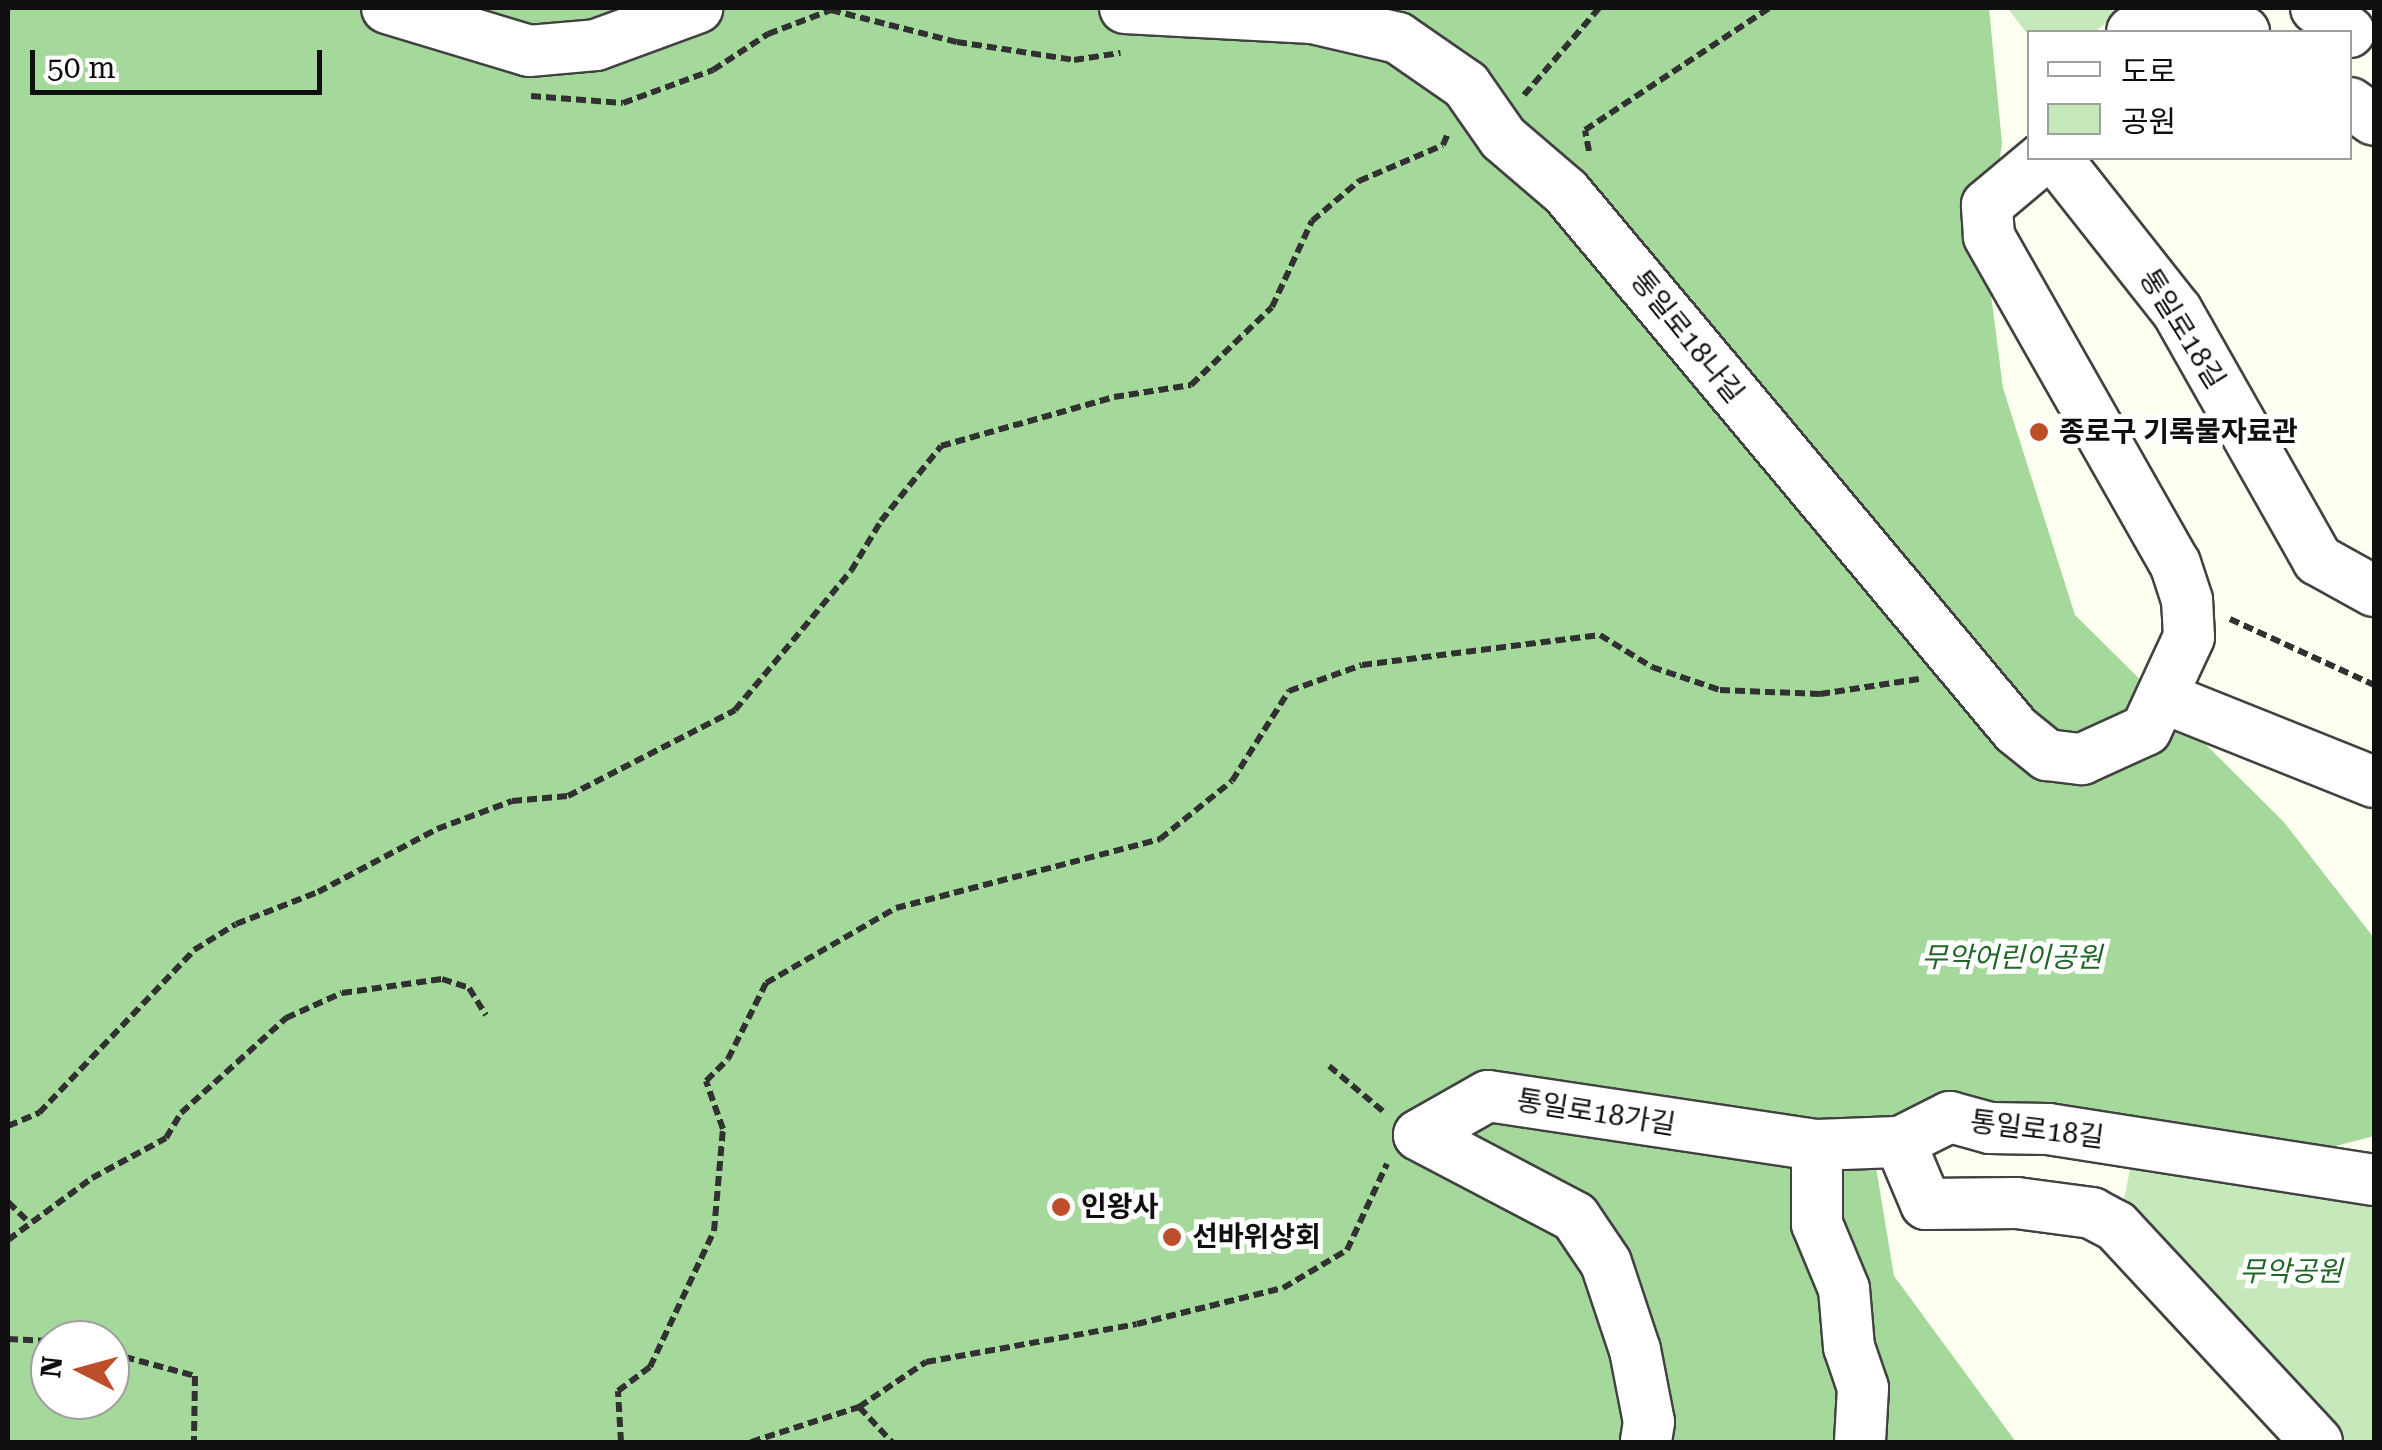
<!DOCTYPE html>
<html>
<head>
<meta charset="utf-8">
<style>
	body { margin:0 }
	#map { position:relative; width:2382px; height:1450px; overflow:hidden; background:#fdfff1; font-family:"Roboto Serif","Noto Sans KR",serif }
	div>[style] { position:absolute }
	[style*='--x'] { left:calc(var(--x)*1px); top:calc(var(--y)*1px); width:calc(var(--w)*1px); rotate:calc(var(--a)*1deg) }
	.green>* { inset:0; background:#c5e9bb }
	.forest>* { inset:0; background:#a4d99b }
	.path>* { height:6px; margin-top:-3px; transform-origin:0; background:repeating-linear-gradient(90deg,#313131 0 10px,transparent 0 15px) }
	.roads { filter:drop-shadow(2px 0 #424242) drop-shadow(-2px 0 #424242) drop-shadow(0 2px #424242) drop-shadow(0 -2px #424242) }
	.minor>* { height:50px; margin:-25px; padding:0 25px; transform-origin:25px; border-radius:25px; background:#fff }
	.dots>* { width:28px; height:28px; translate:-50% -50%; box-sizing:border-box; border:5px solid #fff; border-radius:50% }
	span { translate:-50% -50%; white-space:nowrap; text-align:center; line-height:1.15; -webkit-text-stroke:10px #fff; paint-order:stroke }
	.street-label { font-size:28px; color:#0f0f0f }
	.poi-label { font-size:28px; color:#0f0f0f; font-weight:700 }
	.left { translate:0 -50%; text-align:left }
	.park-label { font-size:28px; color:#206627; font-style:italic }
	.frame { position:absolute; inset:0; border:10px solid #0f0f0f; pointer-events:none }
	.legend { position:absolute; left:2027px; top:30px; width:325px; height:130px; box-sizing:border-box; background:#fff; border:2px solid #9f9f9f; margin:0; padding:12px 18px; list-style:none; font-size:30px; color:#0f0f0f }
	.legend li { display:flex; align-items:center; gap:20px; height:50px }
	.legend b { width:50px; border:2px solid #9f9f9f }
	.north { position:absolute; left:30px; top:1320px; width:100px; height:100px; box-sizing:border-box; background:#fff; border:2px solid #9f9f9f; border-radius:50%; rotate:276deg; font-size:28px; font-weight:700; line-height:40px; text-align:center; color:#0f0f0f }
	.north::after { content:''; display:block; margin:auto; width:35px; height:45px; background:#bc4f29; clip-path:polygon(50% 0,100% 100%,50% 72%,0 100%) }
	.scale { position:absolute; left:30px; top:50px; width:292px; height:45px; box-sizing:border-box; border:5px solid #0f0f0f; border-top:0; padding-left:12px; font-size:30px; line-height:35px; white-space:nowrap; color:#0f0f0f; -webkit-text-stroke:8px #fff; paint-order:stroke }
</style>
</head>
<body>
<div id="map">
	<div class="green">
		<i style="clip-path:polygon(2127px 8px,2094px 32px,2029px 36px,2009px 10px)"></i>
		<i style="clip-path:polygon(2132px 1160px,2374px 1203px,2374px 1442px,2340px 1442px,2122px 1209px)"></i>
	</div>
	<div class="forest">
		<i style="clip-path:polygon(evenodd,8px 8px,1989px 8px,2002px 143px,1986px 256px,2003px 388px,2075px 615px,2283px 821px,2374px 938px,2374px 1136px,2278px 1161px,2075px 1127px,1873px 1149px,1894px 1276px,2016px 1442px,8px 1442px,8px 8px,50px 1340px,110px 1340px,110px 1400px,50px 1400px,50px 1340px)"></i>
	</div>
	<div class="path">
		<i style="--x:1524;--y:95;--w:115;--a:-49.2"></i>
		<i style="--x:531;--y:96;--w:92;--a:4.4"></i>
		<i style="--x:623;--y:103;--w:96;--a:-20.1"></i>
		<i style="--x:713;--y:70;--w:66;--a:-33.2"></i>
		<i style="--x:768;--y:34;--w:67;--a:-20.9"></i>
		<i style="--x:831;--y:10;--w:130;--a:14.3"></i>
		<i style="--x:957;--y:42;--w:118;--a:8.7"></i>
		<i style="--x:1074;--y:60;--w:47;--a:-8.7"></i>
		<i style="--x:1589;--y:151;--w:21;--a:-101"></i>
		<i style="--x:1585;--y:130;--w:221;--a:-33.5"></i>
		<i style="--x:2230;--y:619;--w:158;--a:24.6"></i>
		<i style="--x:1329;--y:1066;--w:72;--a:39.9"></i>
		<i style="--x:8;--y:1126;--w:34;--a:-23"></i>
		<i style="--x:39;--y:1113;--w:225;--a:-46.4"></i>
		<i style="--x:194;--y:950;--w:49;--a:-31.8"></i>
		<i style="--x:236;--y:924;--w:88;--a:-21.3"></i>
		<i style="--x:318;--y:892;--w:135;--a:-27.9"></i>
		<i style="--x:437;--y:829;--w:80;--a:-20.5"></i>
		<i style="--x:512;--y:801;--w:56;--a:-5.1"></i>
		<i style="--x:568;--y:796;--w:188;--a:-27.2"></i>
		<i style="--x:735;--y:710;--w:181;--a:-50.2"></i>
		<i style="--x:851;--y:571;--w:58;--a:-59"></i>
		<i style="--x:881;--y:521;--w:96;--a:-51.3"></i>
		<i style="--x:941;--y:446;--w:180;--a:-15.8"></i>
		<i style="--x:1114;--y:397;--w:78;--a:-8.9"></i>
		<i style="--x:1191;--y:385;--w:112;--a:-43.9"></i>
		<i style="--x:1272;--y:307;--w:95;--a:-65.1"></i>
		<i style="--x:1312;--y:221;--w:62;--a:-40.4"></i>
		<i style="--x:1359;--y:181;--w:91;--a:-23.2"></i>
		<i style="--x:1443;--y:145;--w:13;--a:-67"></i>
		<i style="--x:8;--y:1202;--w:30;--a:44"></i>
		<i style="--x:8;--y:1240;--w:104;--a:-36.4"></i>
		<i style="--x:92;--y:1178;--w:84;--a:-28.4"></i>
		<i style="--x:166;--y:1138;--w:29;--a:-59"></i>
		<i style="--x:181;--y:1113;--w:142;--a:-42.1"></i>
		<i style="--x:286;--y:1018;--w:61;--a:-24.1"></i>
		<i style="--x:342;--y:993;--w:101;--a:-8"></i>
		<i style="--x:442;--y:979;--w:28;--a:18"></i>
		<i style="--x:469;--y:988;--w:32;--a:58"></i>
		<i style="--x:8;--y:1339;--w:42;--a:2.7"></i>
		<i style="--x:110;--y:1353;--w:88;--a:15.1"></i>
		<i style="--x:195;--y:1376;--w:66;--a:90.9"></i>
		<i style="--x:859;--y:1407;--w:48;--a:46.7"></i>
		<i style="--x:621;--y:1442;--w:51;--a:-93.4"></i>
		<i style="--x:618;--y:1391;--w:40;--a:-37"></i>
		<i style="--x:650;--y:1367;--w:150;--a:-64.8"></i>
		<i style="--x:714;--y:1231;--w:102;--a:-85"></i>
		<i style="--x:723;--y:1129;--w:51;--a:-109.5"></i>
		<i style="--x:706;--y:1081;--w:31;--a:-45"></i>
		<i style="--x:728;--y:1059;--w:85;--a:-63.4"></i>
		<i style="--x:766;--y:983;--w:150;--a:-30"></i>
		<i style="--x:896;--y:908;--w:273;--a:-14.6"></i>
		<i style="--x:1160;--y:839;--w:92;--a:-38.9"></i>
		<i style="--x:1232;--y:781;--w:107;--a:-57.7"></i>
		<i style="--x:1289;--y:691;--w:77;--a:-19.6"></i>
		<i style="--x:1362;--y:665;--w:240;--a:-7.2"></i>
		<i style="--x:1600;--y:635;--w:61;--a:31.6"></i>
		<i style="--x:1652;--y:667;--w:72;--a:18.7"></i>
		<i style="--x:1720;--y:690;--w:100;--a:2.3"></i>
		<i style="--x:1820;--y:694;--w:100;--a:-8.6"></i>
		<i style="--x:751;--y:1442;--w:114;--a:-18"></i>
		<i style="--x:859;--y:1407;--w:81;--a:-33.9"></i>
		<i style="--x:926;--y:1362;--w:214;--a:-10.2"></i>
		<i style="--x:1137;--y:1324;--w:150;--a:-13.9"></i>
		<i style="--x:1283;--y:1288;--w:74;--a:-30.7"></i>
		<i style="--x:1347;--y:1250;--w:95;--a:-65.1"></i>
	</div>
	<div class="roads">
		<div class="minor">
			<i style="--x:387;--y:8;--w:148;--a:16.8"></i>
			<i style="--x:529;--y:51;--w:67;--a:-5.1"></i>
			<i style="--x:596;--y:45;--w:108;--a:-20.1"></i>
			<i style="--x:1125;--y:8;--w:187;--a:3.1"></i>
			<i style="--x:1312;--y:18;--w:88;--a:13.1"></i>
			<i style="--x:1398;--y:38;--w:83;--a:34.7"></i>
			<i style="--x:1466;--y:85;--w:65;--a:55.1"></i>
			<i style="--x:1503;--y:138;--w:83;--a:40.6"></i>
			<i style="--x:1566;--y:192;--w:701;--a:50.09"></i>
			<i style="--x:2016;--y:730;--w:40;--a:39"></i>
			<i style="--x:2047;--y:755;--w:35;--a:7"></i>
			<i style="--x:2082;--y:759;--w:70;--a:-24.4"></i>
			<i style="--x:2146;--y:730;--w:102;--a:-65.2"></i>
			<i style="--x:2189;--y:637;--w:37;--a:-93"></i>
			<i style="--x:2187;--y:600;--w:38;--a:-108"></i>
			<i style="--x:2175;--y:564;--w:377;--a:-119.6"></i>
			<i style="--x:1989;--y:236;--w:31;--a:-94"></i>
			<i style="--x:1987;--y:205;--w:73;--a:-40"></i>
			<i style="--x:2316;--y:8;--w:41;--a:36"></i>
			<i style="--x:2132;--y:32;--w:42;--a:-34.4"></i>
			<i style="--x:2201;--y:32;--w:26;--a:-29"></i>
			<i style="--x:2224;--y:19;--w:24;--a:33"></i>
			<i style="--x:2350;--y:103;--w:29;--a:35"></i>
			<i style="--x:2056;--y:158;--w:195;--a:51.7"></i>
			<i style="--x:2177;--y:311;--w:286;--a:60.5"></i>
			<i style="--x:2318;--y:560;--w:64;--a:29"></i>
			<i style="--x:2164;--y:698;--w:226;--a:21.8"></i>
			<i style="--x:1419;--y:1135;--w:79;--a:-29.5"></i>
			<i style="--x:1488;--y:1096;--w:333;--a:8.5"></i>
			<i style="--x:1817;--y:1145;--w:83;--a:-2.1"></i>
			<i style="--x:1419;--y:1135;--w:176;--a:27.7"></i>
			<i style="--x:1575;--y:1217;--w:55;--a:56"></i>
			<i style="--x:1606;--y:1263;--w:92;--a:71.6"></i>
			<i style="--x:1635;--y:1350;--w:73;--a:79"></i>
			<i style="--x:1649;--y:1422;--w:20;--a:99"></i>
			<i style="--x:1817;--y:1145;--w:79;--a:90"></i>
			<i style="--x:1817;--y:1224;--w:70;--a:67.4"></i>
			<i style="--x:1844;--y:1289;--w:58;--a:85.1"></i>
			<i style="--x:1849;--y:1347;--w:43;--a:71.1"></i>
			<i style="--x:1863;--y:1388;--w:54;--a:93.2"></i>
			<i style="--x:2317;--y:1442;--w:295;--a:-132.9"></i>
			<i style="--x:2116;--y:1226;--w:27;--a:-152"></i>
			<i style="--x:2092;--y:1213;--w:76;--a:-172.4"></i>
			<i style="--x:2017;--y:1203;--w:91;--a:179.4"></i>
			<i style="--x:1926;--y:1204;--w:67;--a:-112.8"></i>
			<i style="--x:1900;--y:1142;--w:56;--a:-26.6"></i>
			<i style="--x:1950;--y:1117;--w:41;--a:15.4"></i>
			<i style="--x:1990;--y:1128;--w:58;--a:1"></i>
			<i style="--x:2048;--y:1129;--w:330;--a:8.9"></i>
		</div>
	</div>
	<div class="dots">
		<i style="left:2039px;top:432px;background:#bc4f29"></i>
		<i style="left:1061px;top:1207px;background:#bc4f29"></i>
		<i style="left:1172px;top:1237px;background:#bc4f29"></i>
	</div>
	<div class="street-label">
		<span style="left:2182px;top:329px;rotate:58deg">통일로18길</span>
		<span style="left:1687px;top:337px;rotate:51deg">통일로18나길</span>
		<span style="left:1596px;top:1113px;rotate:9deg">통일로18가길</span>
		<span style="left:2037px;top:1130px;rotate:7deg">통일로18길</span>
	</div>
	<div class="poi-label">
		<span class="left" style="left:2059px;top:432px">종로구 기록물자료관</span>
		<span class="left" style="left:1081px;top:1207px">인왕사</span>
		<span class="left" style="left:1192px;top:1237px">선바위상회</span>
	</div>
	<div class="park-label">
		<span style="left:2012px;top:958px">무악어린이공원</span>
		<span style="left:2291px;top:1272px">무악공원</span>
	</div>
	<div class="frame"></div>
	<ul class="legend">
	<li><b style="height:12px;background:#fff"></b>도로</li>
	<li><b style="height:28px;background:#c5e9bb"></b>공원</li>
	</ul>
	<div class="north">N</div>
	<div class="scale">50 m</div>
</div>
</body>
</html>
